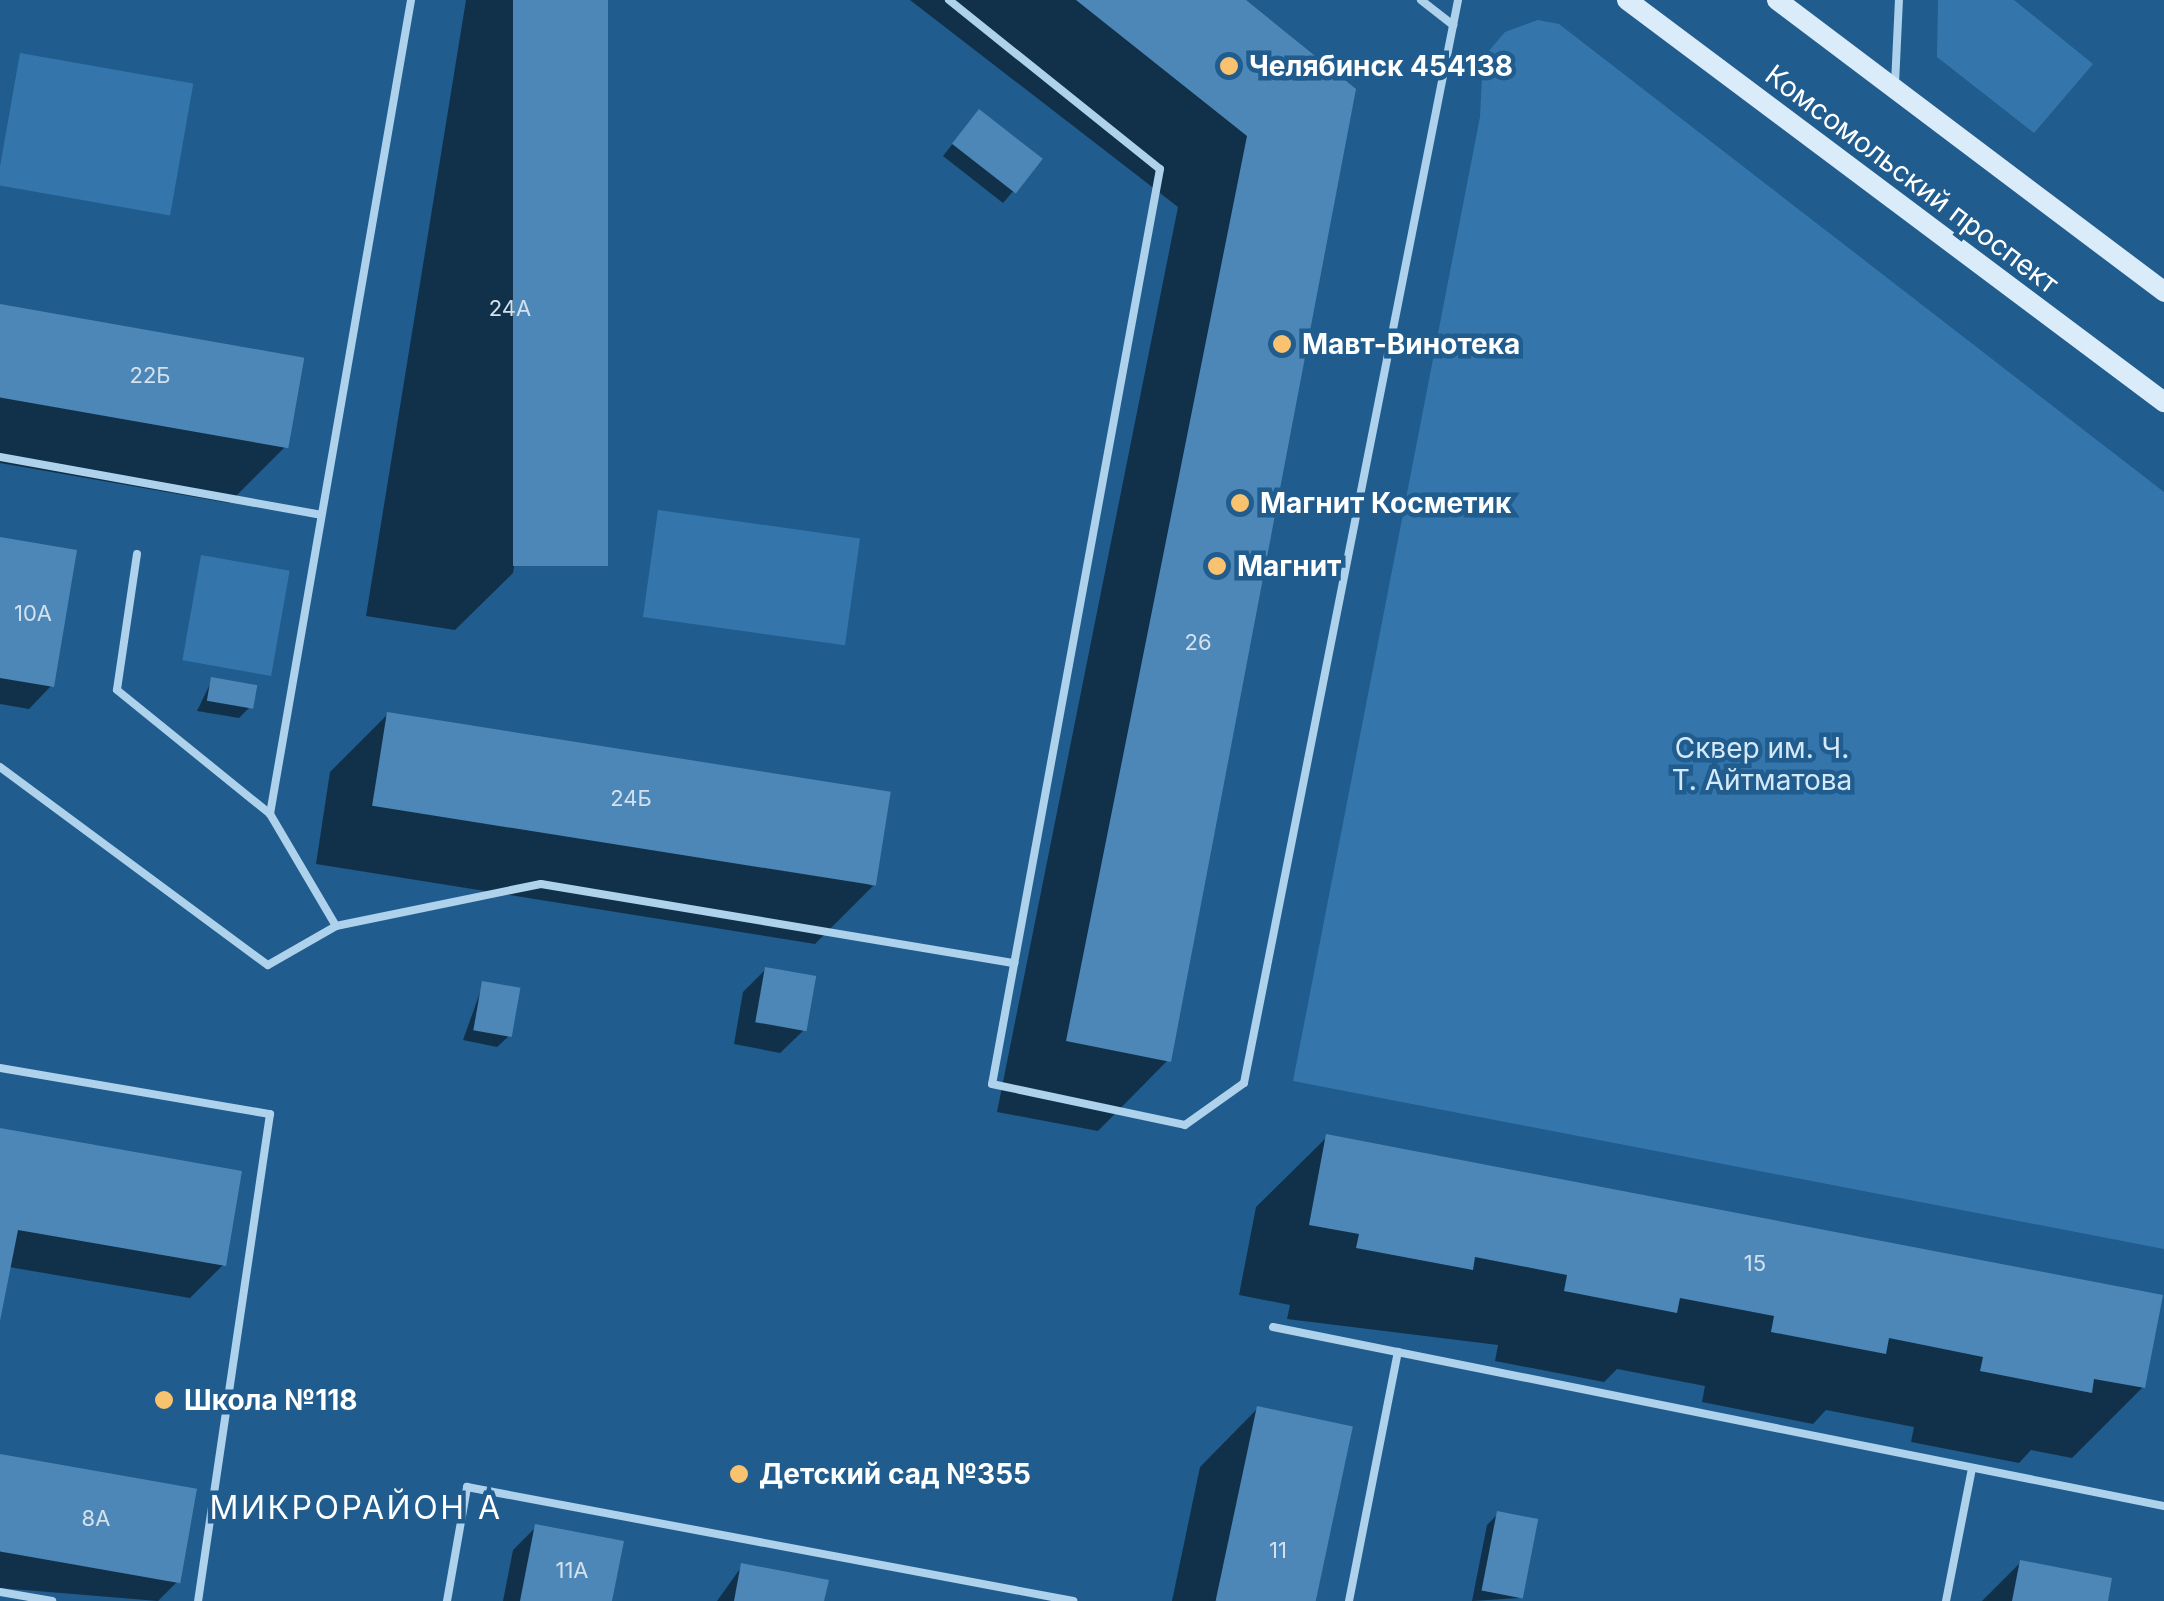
<!DOCTYPE html>
<html>
<head>
<meta charset="utf-8">
<style>
	body { margin:0 }
	#map { position:relative; width:2164px; height:1601px; overflow:hidden; background:#205c8d; font-family:Inter,sans-serif }
	div>[style] { position:absolute }
	[style*='--x'] { left:calc(var(--x)*1px); top:calc(var(--y)*1px); width:calc(var(--w)*1px); rotate:calc(var(--a)*1deg) }
	.green>* { inset:0; background:#3476ab; transform-origin:0 0 }
	.shadow>* { inset:0; background:#0007 }
	.building>* { inset:0; background:#4d87b7; transform-origin:0 0 }
	.lane>* { height:8px; margin:-4px; padding:0 4px; transform-origin:4px; border-radius:4px; background:#aed1ec }
	.secondary>* { height:20px; margin:-10px; padding:0 10px; transform-origin:10px; border-radius:10px; background:#daebf9 }
	.dots>* { width:28px; height:28px; translate:-50% -50%; box-sizing:border-box; border:5px solid #205c8d; border-radius:50% }
	span { translate:-50% -50%; white-space:nowrap; text-align:center; line-height:1.15; -webkit-text-stroke:9px #205c8d; paint-order:stroke }
	.number-label { font-size:22px; color:#d2e1ed }
	.number-label span { -webkit-text-stroke-width:0 }
	.poi-label { font-size:28px; color:#fff; font-weight:700 }
	.left { translate:0 -50%; text-align:left }
	.street-label { font-size:28px; color:#fff }
	.park-label { font-size:28px; color:#d4e9f9 }
	.quarter-label { font-size:32px; color:#fff; letter-spacing:2.5px }
</style>
</head>
<body>
<div id="map">
	<div class="green">
		<i style="clip-path:polygon(1938px 0,2014px 0,2093px 64px,2034px 133px,1937px 57px)"></i>
		<i style="clip-path:polygon(1538px 20px,1559px 24px,2164px 492px,2164px 1249px,1293px 1081px,1480px 117px,1483px 58px,1505px 32px)"></i>
		<i style="left:20px;top:53px;width:176px;height:134px;rotate:10deg"></i>
		<i style="left:658px;top:510px;width:204px;height:108px;rotate:8deg"></i>
		<i style="left:201px;top:555px;width:90px;height:107px;rotate:10deg"></i>
	</div>
	<div class="shadow">
		<i style="clip-path:polygon(466px 0,606px 0,513px 573px,455px 630px,366px 616px)"></i>
		<i style="clip-path:polygon(910px 0,1237px 0,1354px 90px,1168px 1060px,1098px 1131px,997px 1112px,1178px 207px)"></i>
		<i style="clip-path:polygon(969px 123px,1040px 160px,1003px 203px,943px 156px)"></i>
		<i style="clip-path:polygon(0 307px,287px 445px,229px 503px,0 463px)"></i>
		<i style="clip-path:polygon(0 540px,51px 686px,29px 709px,0 704px)"></i>
		<i style="clip-path:polygon(212px 680px,250px 707px,239px 718px,197px 711px)"></i>
		<i style="clip-path:polygon(388px 714px,873px 886px,815px 944px,316px 864px,330px 772px)"></i>
		<i style="clip-path:polygon(766px 969px,803px 1031px,780px 1053px,734px 1044px,743px 992px)"></i>
		<i style="clip-path:polygon(483px 984px,508px 1037px,497px 1047px,463px 1040px)"></i>
		<i style="clip-path:polygon(0 1131px,223px 1265px,190px 1298px,9px 1267px,0 1318px)"></i>
		<i style="clip-path:polygon(1327px 1137px,2143px 1387px,2072px 1458px,2031px 1450px,2019px 1463px,1911px 1442px,1914px 1427px,1826px 1410px,1813px 1424px,1702px 1402px,1705px 1386px,1617px 1369px,1604px 1382px,1495px 1361px,1498px 1345px,1287px 1319px,1290px 1305px,1239px 1295px,1256px 1207px)"></i>
		<i style="clip-path:polygon(1257px 1409px,1315px 1601px,1172px 1601px,1200px 1467px)"></i>
		<i style="clip-path:polygon(0 1456px,179px 1580px,158px 1601px,0 1588px)"></i>
		<i style="clip-path:polygon(1498px 1514px,1520px 1598px,1472px 1601px,1487px 1525px)"></i>
		<i style="clip-path:polygon(536px 1527px,610px 1601px,503px 1601px,513px 1550px)"></i>
		<i style="clip-path:polygon(2021px 1562px,2105px 1601px,1982px 1601px)"></i>
		<i style="clip-path:polygon(742px 1566px,822px 1601px,717px 1601px)"></i>
	</div>
	<div class="building">
		<i style="left:513px;top:0;width:95px;height:566px"></i>
		<i style="clip-path:polygon(1076px 0,1246px 0,1356px 89px,1171px 1062px,1066px 1041px,1247px 136px)"></i>
		<i style="left:979px;top:109px;width:81px;height:44px;rotate:38deg"></i>
		<i style="left:0;top:304px;width:309px;height:92px;rotate:10deg"></i>
		<i style="clip-path:polygon(0 537px,77px 550px,54px 687px,0 678px)"></i>
		<i style="left:211px;top:677px;width:47px;height:24px;rotate:10deg"></i>
		<i style="left:387px;top:712px;width:510px;height:95px;rotate:9deg"></i>
		<i style="left:765px;top:967px;width:52px;height:56px;rotate:10deg"></i>
		<i style="left:482px;top:981px;width:39px;height:50px;rotate:10deg"></i>
		<i style="clip-path:polygon(0 1128px,242px 1171px,226px 1266px,18px 1230px,0 1321px)"></i>
		<i style="clip-path:polygon(1326px 1134px,2163px 1295px,2145px 1388px,2094px 1379px,2092px 1393px,1980px 1371px,1983px 1357px,1889px 1338px,1886px 1354px,1771px 1332px,1774px 1316px,1680px 1298px,1677px 1313px,1564px 1291px,1567px 1275px,1475px 1257px,1473px 1270px,1356px 1248px,1359px 1234px,1309px 1225px)"></i>
		<i style="left:1257px;top:1406px;width:98px;height:199px;rotate:12deg"></i>
		<i style="left:0;top:1454px;width:200px;height:96px;rotate:10deg"></i>
		<i style="left:1497px;top:1511px;width:42px;height:81px;rotate:11deg"></i>
		<i style="clip-path:polygon(535px 1524px,624px 1541px,612px 1601px,520px 1601px)"></i>
		<i style="clip-path:polygon(2020px 1560px,2112px 1578px,2108px 1601px,2012px 1601px)"></i>
		<i style="clip-path:polygon(741px 1563px,829px 1580px,824px 1601px,734px 1601px)"></i>
	</div>
	<div class="lane">
		<i style="--x:949;--y:0;--w:270;--a:38.7"></i>
		<i style="--x:1160;--y:169;--w:930;--a:100.4"></i>
		<i style="--x:992;--y:1084;--w:197;--a:12"></i>
		<i style="--x:1185;--y:1125;--w:72;--a:-35.4"></i>
		<i style="--x:1244;--y:1083;--w:1104;--a:-78.82"></i>
		<i style="--x:1421;--y:0;--w:41;--a:38"></i>
		<i style="--x:1895;--y:84;--w:84;--a:-87.3"></i>
		<i style="--x:0;--y:457;--w:323;--a:10.2"></i>
		<i style="--x:137;--y:554;--w:137;--a:98.4"></i>
		<i style="--x:117;--y:690;--w:197;--a:39"></i>
		<i style="--x:0;--y:767;--w:333;--a:36.5"></i>
		<i style="--x:268;--y:965;--w:78;--a:-29.8"></i>
		<i style="--x:336;--y:926;--w:209;--a:-11.6"></i>
		<i style="--x:541;--y:884;--w:480;--a:9.5"></i>
		<i style="--x:336;--y:926;--w:130;--a:-120.5"></i>
		<i style="--x:270;--y:814;--w:826;--a:-80.17"></i>
		<i style="--x:0;--y:1068;--w:274;--a:9.7"></i>
		<i style="--x:270;--y:1114;--w:492;--a:98.4"></i>
		<i style="--x:1273;--y:1327;--w:909;--a:11.36"></i>
		<i style="--x:0;--y:1592;--w:53;--a:9.8"></i>
		<i style="--x:447;--y:1601;--w:116;--a:-80"></i>
		<i style="--x:467;--y:1487;--w:617;--a:10.65"></i>
		<i style="--x:1349;--y:1601;--w:254;--a:-78.9"></i>
		<i style="--x:1946;--y:1601;--w:135;--a:-78.9"></i>
	</div>
	<div class="secondary">
		<i style="--x:1627;--y:0;--w:671;--a:36.82"></i>
		<i style="--x:1777;--y:0;--w:485;--a:37"></i>
	</div>
	<div class="dots">
		<i style="left:1229px;top:66px;background:#f9c26f"></i>
		<i style="left:1282px;top:344px;background:#f9c26f"></i>
		<i style="left:1240px;top:503px;background:#f9c26f"></i>
		<i style="left:1217px;top:566px;background:#f9c26f"></i>
		<i style="left:164px;top:1400px;background:#f9c26f"></i>
		<i style="left:739px;top:1474px;background:#f9c26f"></i>
	</div>
	<div class="number-label">
		<span style="left:510px;top:309px">24А</span>
		<span style="left:150px;top:376px">22Б</span>
		<span style="left:33px;top:614px">10А</span>
		<span style="left:1198px;top:643px">26</span>
		<span style="left:631px;top:799px">24Б</span>
		<span style="left:1755px;top:1264px">15</span>
		<span style="left:96px;top:1519px">8А</span>
		<span style="left:1278px;top:1551px">11</span>
		<span style="left:572px;top:1571px">11А</span>
	</div>
	<div class="poi-label">
		<span class="left" style="left:1249px;top:66px">Челябинск 454138</span>
		<span class="left" style="left:1302px;top:344px">Мавт-Винотека</span>
		<span class="left" style="left:1260px;top:503px">Магнит Косметик</span>
		<span class="left" style="left:1237px;top:566px">Магнит</span>
		<span class="left" style="left:184px;top:1400px">Школа №118</span>
		<span class="left" style="left:759px;top:1474px">Детский сад №355</span>
	</div>
	<div class="street-label">
		<span style="left:1912px;top:179px;rotate:37deg">Комсомольский проспект</span>
	</div>
	<div class="park-label">
		<span style="left:1762px;top:764px">Сквер им. Ч.<br>Т. Айтматова</span>
	</div>
	<div class="quarter-label">
		<span style="left:356px;top:1508px">МИКРОРАЙОН А</span>
	</div>
</div>
</body>
</html>
